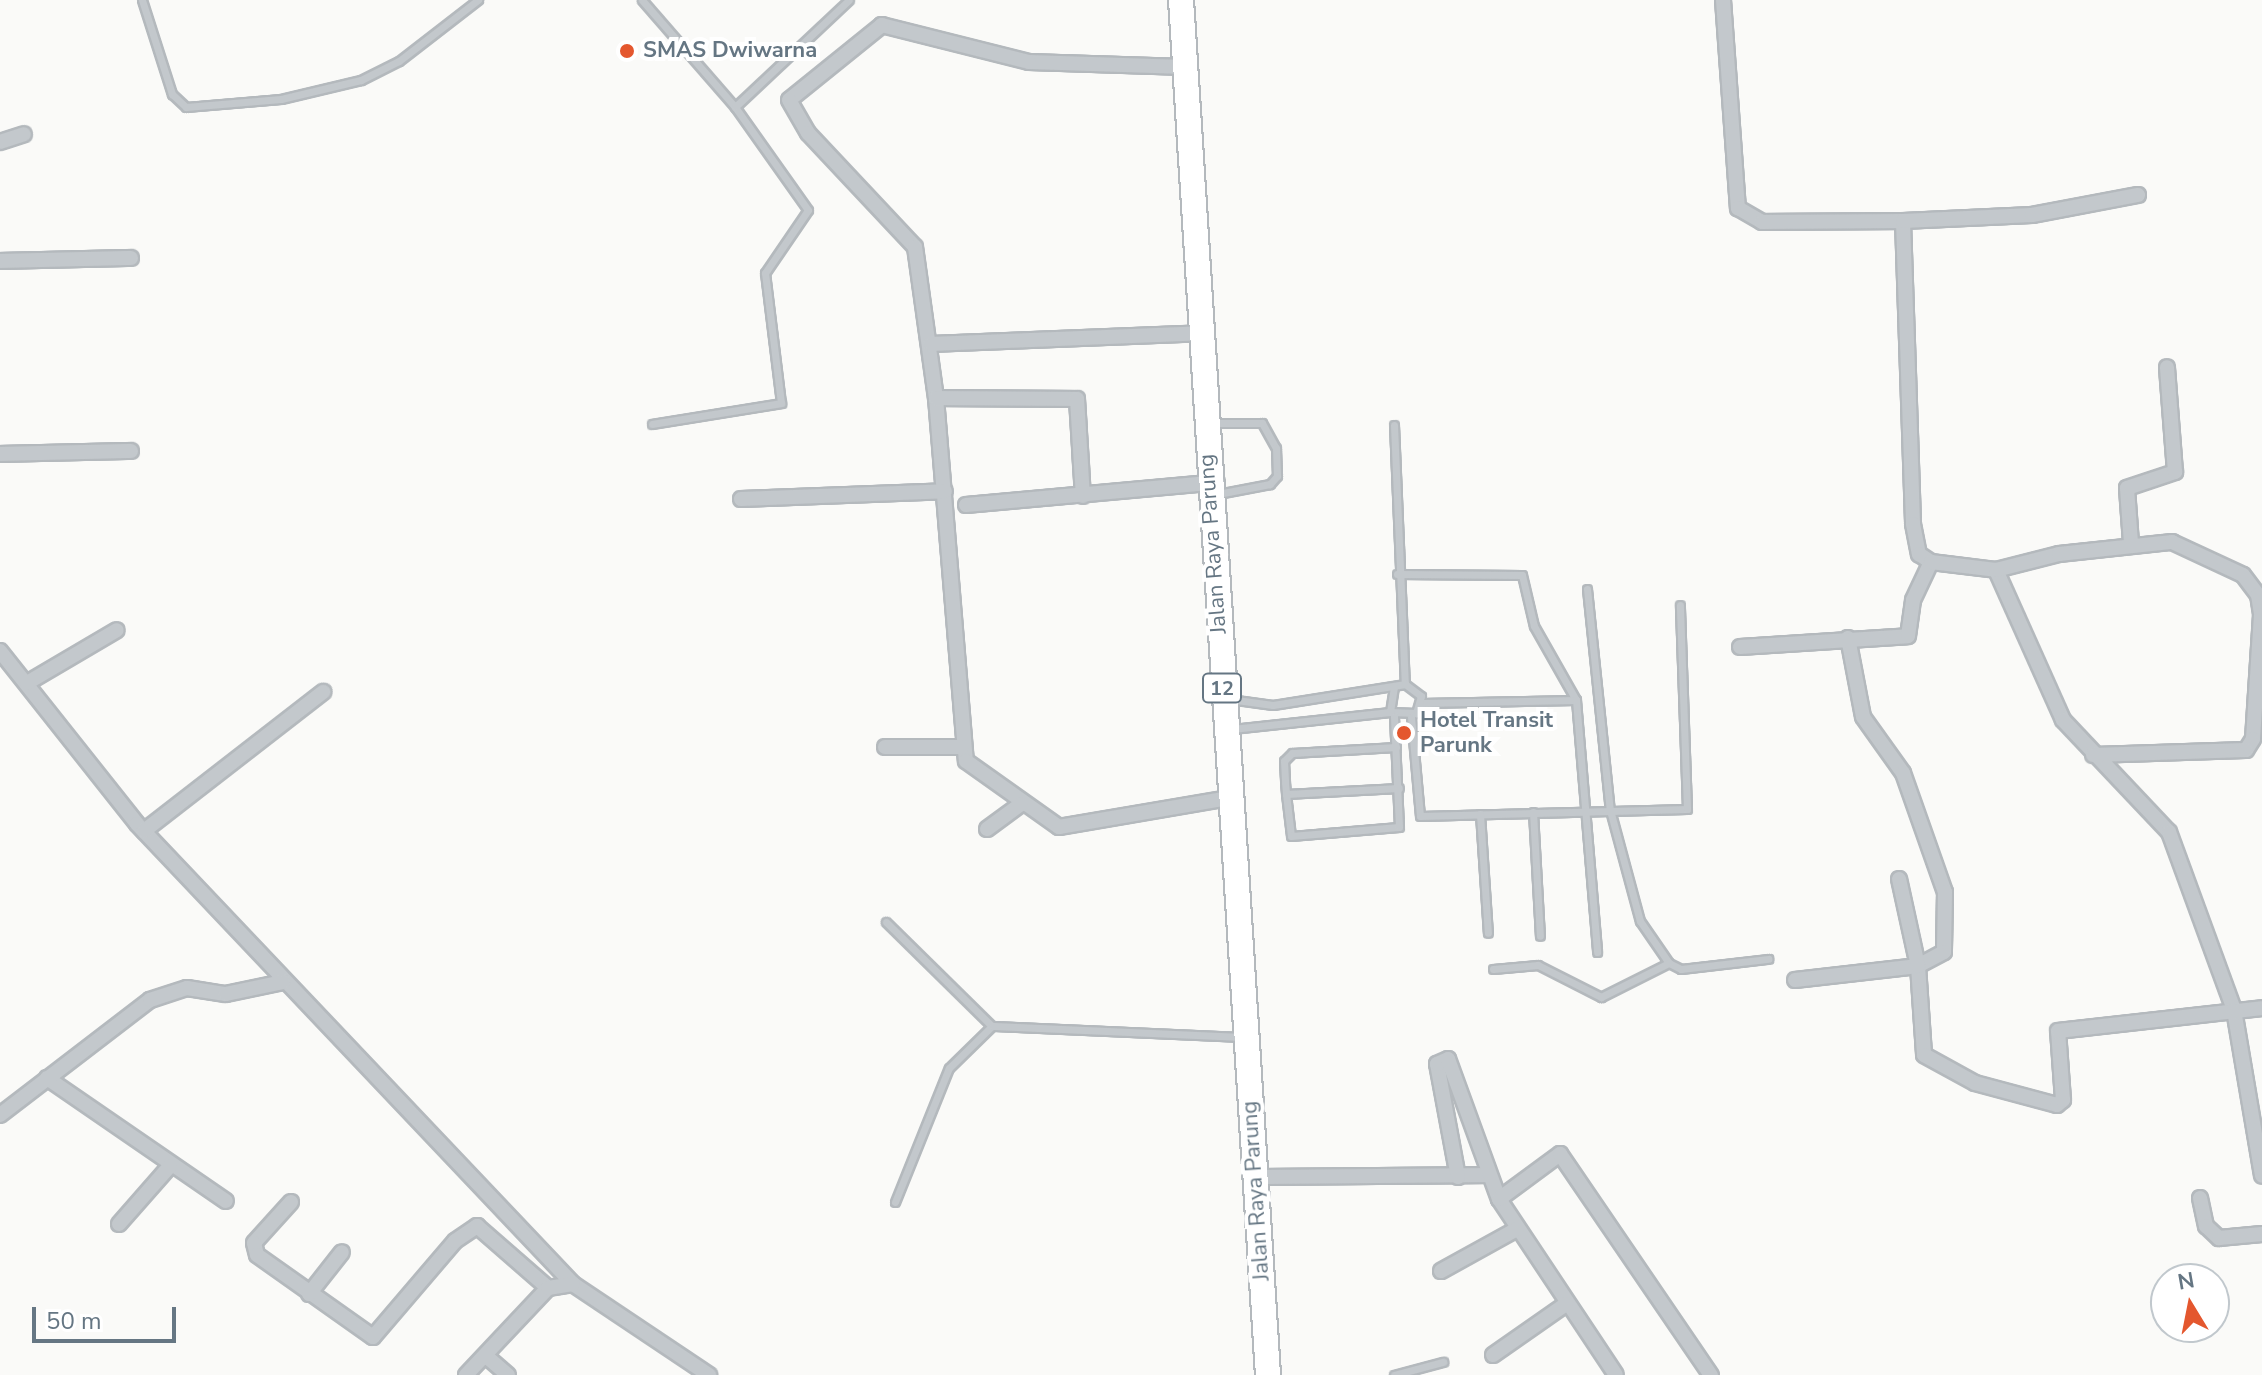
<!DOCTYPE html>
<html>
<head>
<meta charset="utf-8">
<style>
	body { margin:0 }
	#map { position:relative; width:2262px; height:1375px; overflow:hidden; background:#fafaf8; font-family:"Nunito Sans",sans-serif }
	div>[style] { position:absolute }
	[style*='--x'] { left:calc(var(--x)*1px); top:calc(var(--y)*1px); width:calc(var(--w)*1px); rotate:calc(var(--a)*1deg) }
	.roads { filter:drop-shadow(2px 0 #b4b9bd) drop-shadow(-2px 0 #b4b9bd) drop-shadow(0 2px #b4b9bd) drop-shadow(0 -2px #b4b9bd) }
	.service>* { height:7px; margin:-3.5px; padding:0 3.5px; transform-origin:3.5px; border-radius:3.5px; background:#c3c8cc }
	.minor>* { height:14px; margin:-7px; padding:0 7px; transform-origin:7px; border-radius:7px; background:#c3c8cc }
	.trunk>* { height:24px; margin:-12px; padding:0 12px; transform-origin:12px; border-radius:12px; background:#fff }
	.dots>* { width:22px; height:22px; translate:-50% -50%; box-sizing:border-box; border:4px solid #fff; border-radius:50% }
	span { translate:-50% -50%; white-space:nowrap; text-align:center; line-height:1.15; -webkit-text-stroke:8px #fff; paint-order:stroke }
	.shield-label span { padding:2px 6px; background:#fff; border:2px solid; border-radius:6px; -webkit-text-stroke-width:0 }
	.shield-label { font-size:20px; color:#657683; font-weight:700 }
	.poi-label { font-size:22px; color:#657683; font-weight:700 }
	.left { translate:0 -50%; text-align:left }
	.street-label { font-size:22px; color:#657683 }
	.north { position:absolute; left:2150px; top:1263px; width:80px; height:80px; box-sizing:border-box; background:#fff; border:2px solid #c1c8cd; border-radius:50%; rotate:350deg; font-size:22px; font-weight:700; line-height:32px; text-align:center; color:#657683 }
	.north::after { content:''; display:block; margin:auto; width:28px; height:36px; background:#e4572e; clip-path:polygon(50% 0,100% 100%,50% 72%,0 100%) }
	.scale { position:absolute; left:32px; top:1307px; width:144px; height:36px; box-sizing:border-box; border:4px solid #657683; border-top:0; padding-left:10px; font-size:24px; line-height:28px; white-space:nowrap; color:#657683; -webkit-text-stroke:6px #fff; paint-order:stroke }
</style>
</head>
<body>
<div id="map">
	<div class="roads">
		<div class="service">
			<i style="--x:142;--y:0;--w:99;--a:72.3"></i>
			<i style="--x:172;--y:94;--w:19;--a:43"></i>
			<i style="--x:186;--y:107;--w:95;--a:-4.8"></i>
			<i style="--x:281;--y:99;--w:82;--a:-13.4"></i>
			<i style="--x:361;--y:80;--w:42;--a:-26.6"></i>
			<i style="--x:399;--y:61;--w:100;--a:-37.7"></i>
			<i style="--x:642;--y:0;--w:142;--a:49"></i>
			<i style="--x:1212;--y:423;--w:50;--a:0"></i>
			<i style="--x:1262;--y:423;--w:29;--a:61"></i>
			<i style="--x:1276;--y:448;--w:28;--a:88"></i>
			<i style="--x:1277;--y:476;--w:11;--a:131"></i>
			<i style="--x:1270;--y:484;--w:48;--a:169.2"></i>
			<i style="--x:652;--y:424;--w:131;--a:-9.2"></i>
			<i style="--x:781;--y:403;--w:131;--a:-97"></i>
			<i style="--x:765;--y:273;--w:76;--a:-55.7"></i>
			<i style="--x:808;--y:210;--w:126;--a:-125.3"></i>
			<i style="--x:735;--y:107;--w:156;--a:-43.2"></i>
			<i style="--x:1394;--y:425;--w:259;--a:87.6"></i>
			<i style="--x:1397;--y:574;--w:125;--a:0.5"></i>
			<i style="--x:1522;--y:575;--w:52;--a:76.8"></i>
			<i style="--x:1534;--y:626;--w:85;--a:60.4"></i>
			<i style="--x:1576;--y:700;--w:155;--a:178.9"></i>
			<i style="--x:1587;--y:589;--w:222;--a:84.1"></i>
			<i style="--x:1610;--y:810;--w:115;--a:74.9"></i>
			<i style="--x:1640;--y:921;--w:51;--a:55.4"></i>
			<i style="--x:1669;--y:963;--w:13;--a:27"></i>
			<i style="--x:1681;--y:969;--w:88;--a:-6.6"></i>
			<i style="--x:1229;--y:699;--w:44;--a:7.8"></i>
			<i style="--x:1273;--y:705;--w:134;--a:-9"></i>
			<i style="--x:1405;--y:684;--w:20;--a:37"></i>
			<i style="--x:1421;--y:696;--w:18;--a:106"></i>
			<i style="--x:1416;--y:713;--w:26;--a:-178"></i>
			<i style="--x:1390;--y:712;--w:25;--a:-81"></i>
			<i style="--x:1576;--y:700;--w:253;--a:85.2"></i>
			<i style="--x:1411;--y:717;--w:99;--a:84.8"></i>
			<i style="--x:1420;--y:816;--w:267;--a:-1.5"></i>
			<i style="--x:1687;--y:809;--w:204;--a:-92"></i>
			<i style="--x:1232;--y:729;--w:159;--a:-6.1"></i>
			<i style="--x:1396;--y:747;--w:104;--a:176.7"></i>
			<i style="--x:1292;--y:753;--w:11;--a:135"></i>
			<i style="--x:1284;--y:761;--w:21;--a:87"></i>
			<i style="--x:1285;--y:782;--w:12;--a:85"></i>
			<i style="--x:1286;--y:794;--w:113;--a:-3"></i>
			<i style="--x:1286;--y:794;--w:42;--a:83.2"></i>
			<i style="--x:1291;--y:836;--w:108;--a:-4.8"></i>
			<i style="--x:1399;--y:827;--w:111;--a:-92.6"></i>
			<i style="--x:1533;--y:812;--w:124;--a:86.8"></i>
			<i style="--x:1480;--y:814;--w:119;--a:86.2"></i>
			<i style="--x:886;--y:922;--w:148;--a:44.5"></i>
			<i style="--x:1493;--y:969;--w:45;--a:-5.1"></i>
			<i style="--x:1538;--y:965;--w:71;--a:26.9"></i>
			<i style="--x:1601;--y:997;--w:76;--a:-26.6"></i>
			<i style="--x:895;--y:1202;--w:144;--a:-68.1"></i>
			<i style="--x:949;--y:1068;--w:60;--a:-44.3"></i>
			<i style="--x:992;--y:1026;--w:252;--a:2.5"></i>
			<i style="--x:1394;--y:1375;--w:51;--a:-14.9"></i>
		</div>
		<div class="minor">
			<i style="--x:1723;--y:0;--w:209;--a:85.9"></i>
			<i style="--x:1738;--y:208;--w:28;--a:30"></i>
			<i style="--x:1762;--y:222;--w:141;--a:-0.4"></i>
			<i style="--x:1903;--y:221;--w:303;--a:88.1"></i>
			<i style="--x:1913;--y:524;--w:31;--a:79"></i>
			<i style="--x:1919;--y:554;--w:14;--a:34"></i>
			<i style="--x:1185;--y:67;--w:156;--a:-178.2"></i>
			<i style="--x:1029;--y:62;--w:152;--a:-165.9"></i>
			<i style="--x:882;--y:25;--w:119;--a:141.1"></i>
			<i style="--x:789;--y:100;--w:38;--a:60"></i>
			<i style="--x:808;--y:133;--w:156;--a:46.8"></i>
			<i style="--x:915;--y:247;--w:152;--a:82.1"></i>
			<i style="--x:936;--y:398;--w:364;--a:85.3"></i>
			<i style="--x:966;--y:761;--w:114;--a:35.4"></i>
			<i style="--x:1059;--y:827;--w:179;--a:-9.7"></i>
			<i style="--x:0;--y:142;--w:25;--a:-18"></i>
			<i style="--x:1903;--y:221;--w:129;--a:-2.7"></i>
			<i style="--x:2032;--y:215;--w:108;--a:-10.7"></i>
			<i style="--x:0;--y:261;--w:131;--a:-1.3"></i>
			<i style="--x:931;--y:344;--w:270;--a:-2.3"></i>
			<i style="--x:936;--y:398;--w:141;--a:0.4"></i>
			<i style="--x:1077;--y:399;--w:97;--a:86.5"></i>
			<i style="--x:0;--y:454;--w:131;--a:-1.3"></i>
			<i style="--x:741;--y:499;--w:204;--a:-2.2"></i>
			<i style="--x:966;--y:505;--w:252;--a:-5.2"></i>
			<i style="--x:2131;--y:543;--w:55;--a:-94.2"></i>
			<i style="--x:2127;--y:488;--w:51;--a:-18.4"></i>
			<i style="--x:2175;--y:472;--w:105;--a:-94.4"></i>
			<i style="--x:1996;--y:570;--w:164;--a:65.9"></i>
			<i style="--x:2063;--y:720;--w:154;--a:46.6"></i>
			<i style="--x:2169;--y:832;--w:189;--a:69.9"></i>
			<i style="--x:2234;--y:1010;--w:168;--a:80.4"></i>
			<i style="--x:1848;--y:638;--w:80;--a:79.2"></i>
			<i style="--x:1863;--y:717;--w:69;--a:54.5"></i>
			<i style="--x:1903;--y:773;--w:126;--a:70.6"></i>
			<i style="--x:1945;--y:892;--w:60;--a:91"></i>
			<i style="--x:1944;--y:952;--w:30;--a:152"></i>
			<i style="--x:1918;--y:966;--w:89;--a:86.1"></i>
			<i style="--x:1924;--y:1055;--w:58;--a:28.8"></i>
			<i style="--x:1975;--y:1083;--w:85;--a:15"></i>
			<i style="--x:2057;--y:1105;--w:8;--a:-40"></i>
			<i style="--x:2063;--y:1100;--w:69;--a:-94.1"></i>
			<i style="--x:2058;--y:1031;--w:205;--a:-6.4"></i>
			<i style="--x:1740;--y:647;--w:168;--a:-3.7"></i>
			<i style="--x:1908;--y:636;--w:36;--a:-82"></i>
			<i style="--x:1913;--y:600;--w:42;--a:-64.7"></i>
			<i style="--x:1931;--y:562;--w:65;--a:7"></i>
			<i style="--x:1996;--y:570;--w:65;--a:-14.3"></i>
			<i style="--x:2059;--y:554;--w:114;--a:-6.1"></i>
			<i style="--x:2172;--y:542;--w:78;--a:24.9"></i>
			<i style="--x:2243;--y:575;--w:25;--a:53"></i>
			<i style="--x:2258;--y:595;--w:20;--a:81"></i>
			<i style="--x:2261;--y:615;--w:124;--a:93.7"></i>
			<i style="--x:2253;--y:739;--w:13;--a:122"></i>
			<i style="--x:2246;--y:750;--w:153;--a:178.1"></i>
			<i style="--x:0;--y:651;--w:221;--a:51.6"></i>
			<i style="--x:137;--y:824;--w:634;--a:46.53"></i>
			<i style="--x:573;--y:1284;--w:164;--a:33.8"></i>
			<i style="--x:27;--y:683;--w:104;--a:-30.5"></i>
			<i style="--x:885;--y:747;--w:77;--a:0"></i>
			<i style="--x:987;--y:829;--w:42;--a:-36.3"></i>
			<i style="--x:144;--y:831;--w:227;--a:-37.8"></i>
			<i style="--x:1795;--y:980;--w:124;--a:-6.5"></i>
			<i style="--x:1918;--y:966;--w:89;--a:-102.3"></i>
			<i style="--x:47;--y:1078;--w:217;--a:34.5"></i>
			<i style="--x:0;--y:1115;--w:189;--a:-37.5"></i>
			<i style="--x:150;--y:1000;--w:39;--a:-18"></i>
			<i style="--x:187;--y:988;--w:39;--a:9"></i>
			<i style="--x:226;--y:994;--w:58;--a:-11.9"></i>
			<i style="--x:1267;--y:1177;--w:221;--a:-0.5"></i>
			<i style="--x:1458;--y:1177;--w:115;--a:-100.5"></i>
			<i style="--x:1437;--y:1064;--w:12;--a:-24"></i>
			<i style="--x:1448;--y:1059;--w:149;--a:70"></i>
			<i style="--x:1499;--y:1199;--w:211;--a:56.4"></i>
			<i style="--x:2200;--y:1198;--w:29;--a:78"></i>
			<i style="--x:2206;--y:1226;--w:18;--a:43"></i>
			<i style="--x:2219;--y:1238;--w:43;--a:-5.3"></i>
			<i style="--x:1499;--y:1199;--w:76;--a:-36.4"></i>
			<i style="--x:1560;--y:1154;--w:268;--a:55.7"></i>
			<i style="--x:291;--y:1202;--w:55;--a:132.1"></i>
			<i style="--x:254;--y:1243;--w:12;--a:76"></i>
			<i style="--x:257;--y:1255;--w:142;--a:35.3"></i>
			<i style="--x:373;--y:1337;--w:126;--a:-49.5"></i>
			<i style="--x:455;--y:1241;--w:27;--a:-34"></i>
			<i style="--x:477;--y:1226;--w:94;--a:41.1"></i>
			<i style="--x:119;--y:1224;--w:77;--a:-48.7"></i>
			<i style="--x:1441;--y:1271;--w:87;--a:-28.9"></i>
			<i style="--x:309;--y:1294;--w:53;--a:-51.8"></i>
			<i style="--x:1493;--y:1355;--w:89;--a:-34.9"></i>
			<i style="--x:486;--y:1356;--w:29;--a:41"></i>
			<i style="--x:466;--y:1375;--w:120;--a:-46.7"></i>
			<i style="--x:548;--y:1288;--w:25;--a:-9"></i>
		</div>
		<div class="trunk">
			<i style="--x:1181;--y:0;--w:1378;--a:86.38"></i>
		</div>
	</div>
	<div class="dots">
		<i style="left:627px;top:51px;background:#e4572e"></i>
		<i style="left:1404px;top:733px;background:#e4572e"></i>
	</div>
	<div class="shield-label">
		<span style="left:1222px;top:688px">12</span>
	</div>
	<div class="poi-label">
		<span class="left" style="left:643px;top:51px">SMAS Dwiwarna</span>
		<span class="left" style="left:1420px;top:733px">Hotel Transit<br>Parunk</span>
	</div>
	<div class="street-label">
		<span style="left:1213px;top:544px;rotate:-94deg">Jalan Raya Parung</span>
		<span style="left:1256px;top:1191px;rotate:-94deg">Jalan Raya Parung</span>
	</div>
	<div class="north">N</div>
	<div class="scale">50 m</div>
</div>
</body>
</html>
